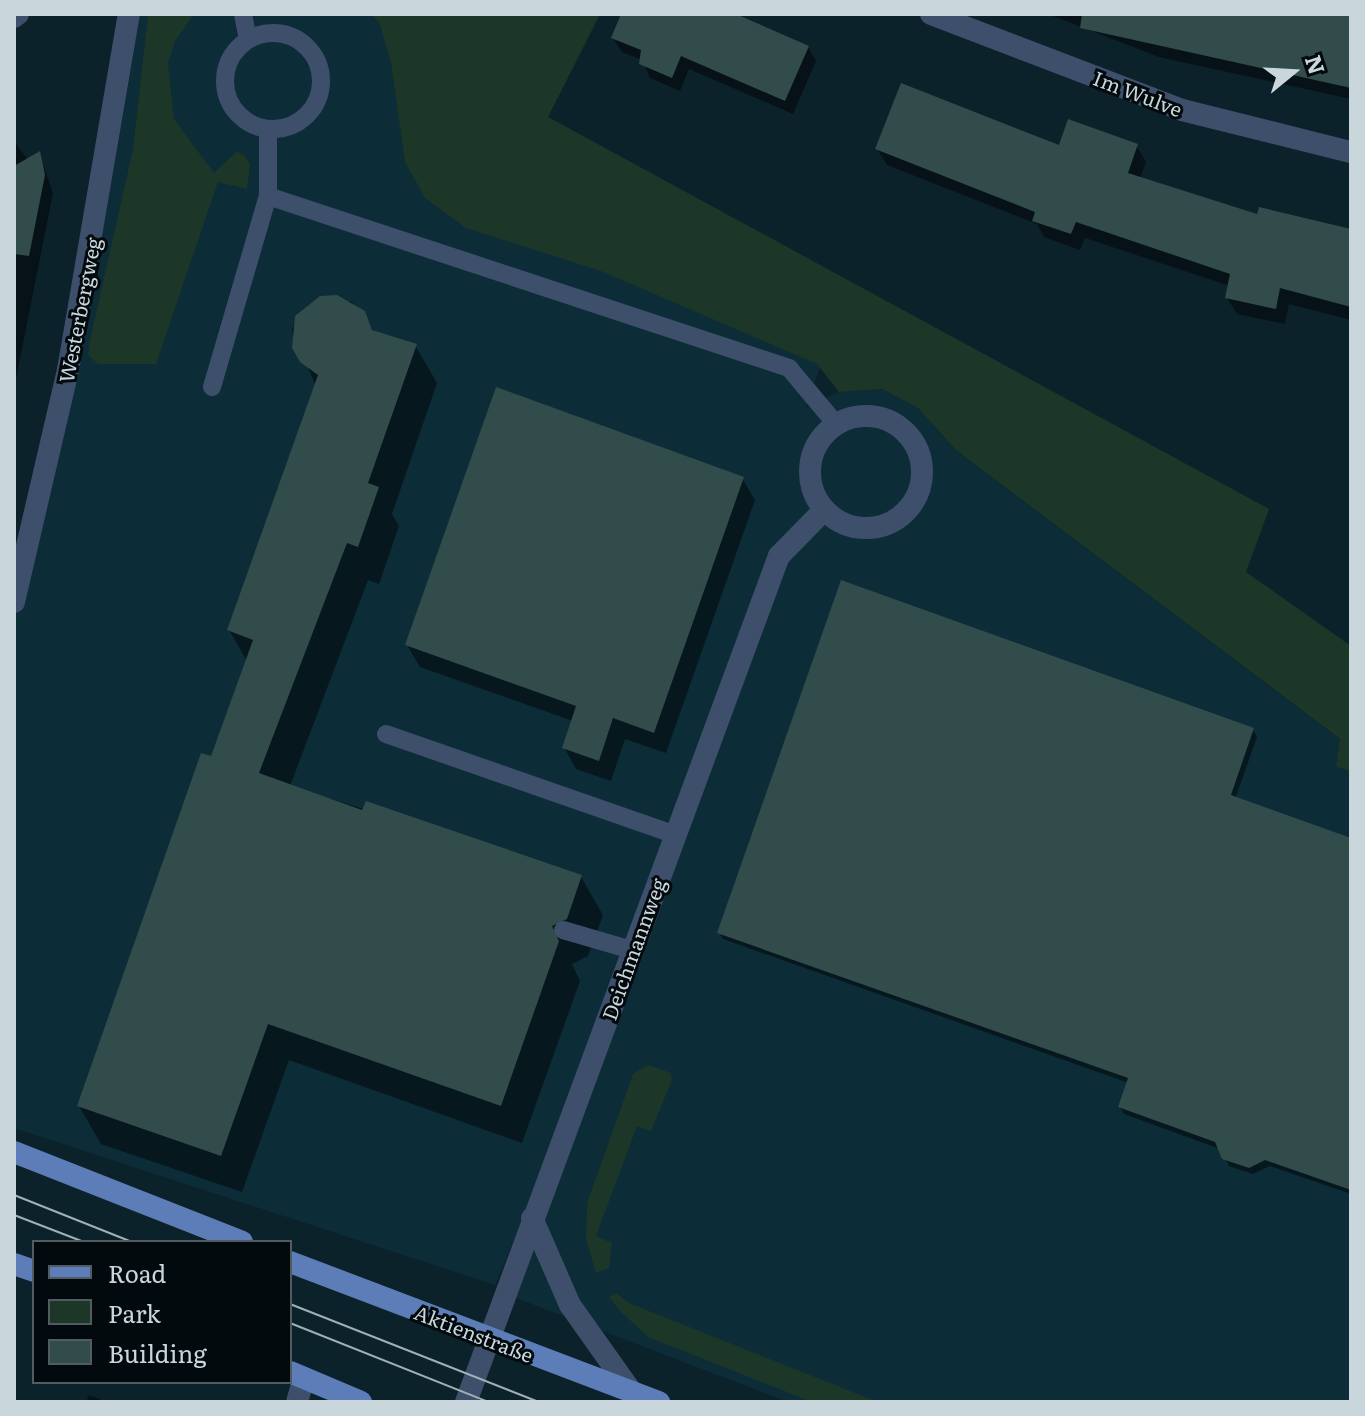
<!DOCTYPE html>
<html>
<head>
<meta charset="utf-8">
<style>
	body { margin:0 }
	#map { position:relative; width:1365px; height:1416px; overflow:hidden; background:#0c222b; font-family:Literata,serif }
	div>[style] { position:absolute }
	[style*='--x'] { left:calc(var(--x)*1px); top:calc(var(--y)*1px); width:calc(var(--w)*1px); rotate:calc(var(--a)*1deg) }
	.built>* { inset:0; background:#0c2c38 }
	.green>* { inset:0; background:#1c3627 }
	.shadow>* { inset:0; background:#0007 }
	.building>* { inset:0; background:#314c4b }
	.service>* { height:18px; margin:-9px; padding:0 9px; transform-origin:9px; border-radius:9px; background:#3e4f6b }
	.service>.ring { margin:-9px; padding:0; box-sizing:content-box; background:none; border:18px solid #3e4f6b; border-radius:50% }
	.minor>* { height:22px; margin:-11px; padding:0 11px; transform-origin:11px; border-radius:11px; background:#3e4f6b }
	.minor>.ring { margin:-11px; padding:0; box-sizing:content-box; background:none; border:22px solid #3e4f6b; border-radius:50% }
	.primary>* { height:22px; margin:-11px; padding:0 11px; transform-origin:11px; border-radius:11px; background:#5c7db7 }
	.tram>* { height:2px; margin:-1px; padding:0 1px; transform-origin:1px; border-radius:1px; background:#a1b0b6 }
	span { translate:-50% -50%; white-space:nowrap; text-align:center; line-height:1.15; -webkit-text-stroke:6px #030a0e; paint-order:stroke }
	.street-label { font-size:20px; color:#c9d6dc }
	.frame { position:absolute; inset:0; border:16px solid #c9d6dc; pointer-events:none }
	.legend { position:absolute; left:32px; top:1240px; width:260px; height:144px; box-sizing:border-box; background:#030a0e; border:2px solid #525c60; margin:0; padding:10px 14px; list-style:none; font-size:24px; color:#c9d6dc }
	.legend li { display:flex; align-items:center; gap:16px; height:40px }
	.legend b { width:40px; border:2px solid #525c60 }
	.north { position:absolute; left:1253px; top:32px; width:80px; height:80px; -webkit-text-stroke:6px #030a0e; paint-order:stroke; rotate:72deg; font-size:22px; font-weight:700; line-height:32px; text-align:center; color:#c9d6dc }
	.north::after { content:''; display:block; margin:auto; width:28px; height:36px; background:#c9d6dc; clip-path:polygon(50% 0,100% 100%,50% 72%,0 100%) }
</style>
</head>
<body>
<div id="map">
	<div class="built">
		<i style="clip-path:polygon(134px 14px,600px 14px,548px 117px,850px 282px,806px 408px,839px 392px,882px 389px,918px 408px,956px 450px,1341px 740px,1336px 767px,1351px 771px,1351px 1402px,788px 1402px,516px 1298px,687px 826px,495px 1285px,14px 1128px,14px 622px,72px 378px)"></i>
	</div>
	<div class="green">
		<i style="clip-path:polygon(148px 14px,194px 14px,175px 41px,168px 63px,174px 119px,214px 173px,237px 151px,244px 155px,250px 164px,247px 189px,218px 182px,156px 364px,98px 364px,88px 355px,89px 345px,133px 149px)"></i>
		<i style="clip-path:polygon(371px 14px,600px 14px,548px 117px,1269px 509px,1246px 572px,1351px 646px,1351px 771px,1336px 767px,1340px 739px,956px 450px,918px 408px,882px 389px,839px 392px,817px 364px,601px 271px,466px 228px,425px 198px,405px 162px,391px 63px,379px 22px)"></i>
		<i style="clip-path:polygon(648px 1065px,671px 1073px,672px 1080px,651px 1131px,637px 1126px,596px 1236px,612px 1243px,609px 1268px,596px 1273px,586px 1239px,587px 1203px,633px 1074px)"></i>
		<i style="clip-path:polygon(616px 1293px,629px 1303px,878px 1402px,812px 1402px,648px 1337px,620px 1311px,609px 1297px)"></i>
	</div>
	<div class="shadow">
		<i style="clip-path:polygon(623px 14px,708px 14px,808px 47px,816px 61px,793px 114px,689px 69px,680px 91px,650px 78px,642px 60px,622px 52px,613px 38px)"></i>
		<i style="clip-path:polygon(1048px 14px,1351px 14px,1351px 99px,1159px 57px)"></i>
		<i style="clip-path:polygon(14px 141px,28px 160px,39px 153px,53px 193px,14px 389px)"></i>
		<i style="clip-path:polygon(1136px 145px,1146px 162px,1140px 179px,1259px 217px,1351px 231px,1351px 320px,1289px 304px,1285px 324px,1237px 314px,1227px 298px,1230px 286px,1085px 238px,1080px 250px,1044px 237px,1037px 224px,887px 165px,877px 149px)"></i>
		<i style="clip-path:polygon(321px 298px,352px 302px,375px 333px,415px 345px,437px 383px,392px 514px,399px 526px,379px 584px,368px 580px,290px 786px,581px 877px,603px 915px,588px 956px,572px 964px,580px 981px,522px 1143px,289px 1060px,242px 1192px,101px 1144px,79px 1106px,247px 661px,229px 630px,316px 386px,292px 331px,296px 317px)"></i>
		<i style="clip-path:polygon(742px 478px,755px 500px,666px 753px,625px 739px,611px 781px,576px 769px,564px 747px,573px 721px,420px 667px,407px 645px)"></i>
		<i style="clip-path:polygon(1253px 730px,1257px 737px,1235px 799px,1351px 840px,1351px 1194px,1270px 1166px,1253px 1174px,1229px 1166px,1220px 1149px,1124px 1114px,1120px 1107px,1129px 1083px,723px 939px,719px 932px)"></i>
		<i style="clip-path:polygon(89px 1395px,107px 1402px,86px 1402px)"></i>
	</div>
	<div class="building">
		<i style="clip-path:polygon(621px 14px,736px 14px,809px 46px,785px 101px,681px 56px,672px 78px,639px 64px,641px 50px,611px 38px)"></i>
		<i style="clip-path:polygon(1082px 14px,1351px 14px,1351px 88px,1080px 28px)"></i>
		<i style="clip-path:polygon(901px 83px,1059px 145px,1068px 119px,1138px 144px,1128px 173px,1257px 214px,1259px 207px,1351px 229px,1351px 307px,1280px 288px,1276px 309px,1225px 298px,1230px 274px,1076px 222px,1071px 234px,1032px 221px,1035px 212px,875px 149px)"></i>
		<i style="clip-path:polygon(40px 151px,45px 175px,29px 256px,14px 254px,14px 166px)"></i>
		<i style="clip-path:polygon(337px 295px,365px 311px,372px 330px,417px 344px,368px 483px,379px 487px,358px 547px,347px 543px,259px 773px,362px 810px,366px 801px,582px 875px,567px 919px,552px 926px,559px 941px,501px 1106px,268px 1024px,221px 1156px,77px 1106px,201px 753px,211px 756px,253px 640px,227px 630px,318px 375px,300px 362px,292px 348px,295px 316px,320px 296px)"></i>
		<i style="clip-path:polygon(496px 387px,744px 477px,654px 733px,613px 718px,599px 761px,562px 748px,576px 706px,405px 645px)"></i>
		<i style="clip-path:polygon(841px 580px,1254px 728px,1231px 795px,1351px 838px,1351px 1190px,1265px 1160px,1249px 1168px,1222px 1159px,1215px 1142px,1118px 1107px,1128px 1078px,717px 933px)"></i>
	</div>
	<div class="service">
		<i style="--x:243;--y:14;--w:25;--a:79"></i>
		<i class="ring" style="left:225px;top:33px;width:78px;height:78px"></i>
		<i style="--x:268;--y:129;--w:67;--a:90"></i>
		<i style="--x:268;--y:196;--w:549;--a:18.27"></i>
		<i style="--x:789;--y:368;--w:73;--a:50"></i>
		<i style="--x:212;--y:387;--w:199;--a:-73.7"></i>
		<i style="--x:386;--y:734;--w:307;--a:19.2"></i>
		<i style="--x:563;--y:930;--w:72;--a:16.2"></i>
	</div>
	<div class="minor">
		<i style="--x:931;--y:14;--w:269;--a:20.9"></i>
		<i style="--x:1182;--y:110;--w:174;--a:14"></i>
		<i style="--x:14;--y:17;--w:5;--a:-37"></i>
		<i class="ring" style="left:810px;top:416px;width:90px;height:90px"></i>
		<i style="--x:14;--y:602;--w:238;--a:-76.9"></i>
		<i style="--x:68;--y:370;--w:361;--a:-80.3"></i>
		<i style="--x:532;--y:1218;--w:95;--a:66.4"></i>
		<i style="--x:570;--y:1305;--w:105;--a:54.7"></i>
		<i style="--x:297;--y:1402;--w:25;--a:-74"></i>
		<i style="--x:466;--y:1402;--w:902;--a:-69.7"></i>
		<i style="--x:779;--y:556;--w:64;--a:-45.6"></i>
	</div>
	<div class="primary">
		<i style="--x:14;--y:1152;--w:245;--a:21.5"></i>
		<i style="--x:290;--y:1262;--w:395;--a:20.8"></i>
		<i style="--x:14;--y:1264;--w:21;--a:19"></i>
		<i style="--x:290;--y:1372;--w:77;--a:22.9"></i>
	</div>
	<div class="tram">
		<i style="--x:14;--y:1195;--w:127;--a:21.7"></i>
		<i style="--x:14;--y:1215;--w:75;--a:21.1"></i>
		<i style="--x:290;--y:1304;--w:268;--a:21.5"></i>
		<i style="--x:290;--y:1323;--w:214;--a:21.7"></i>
	</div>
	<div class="street-label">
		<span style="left:1138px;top:93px;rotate:21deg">Im Wulve</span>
		<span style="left:79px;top:310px;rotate:-79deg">Westerbergweg</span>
		<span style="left:633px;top:949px;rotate:-70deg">Deichmannweg</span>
		<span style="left:474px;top:1333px;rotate:21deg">Aktienstraße</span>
	</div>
	<div class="frame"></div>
	<ul class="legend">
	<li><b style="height:10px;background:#5c7db7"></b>Road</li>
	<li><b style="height:22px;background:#1c3627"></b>Park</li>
	<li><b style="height:22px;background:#314c4b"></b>Building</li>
	</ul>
	<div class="north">N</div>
</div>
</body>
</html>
